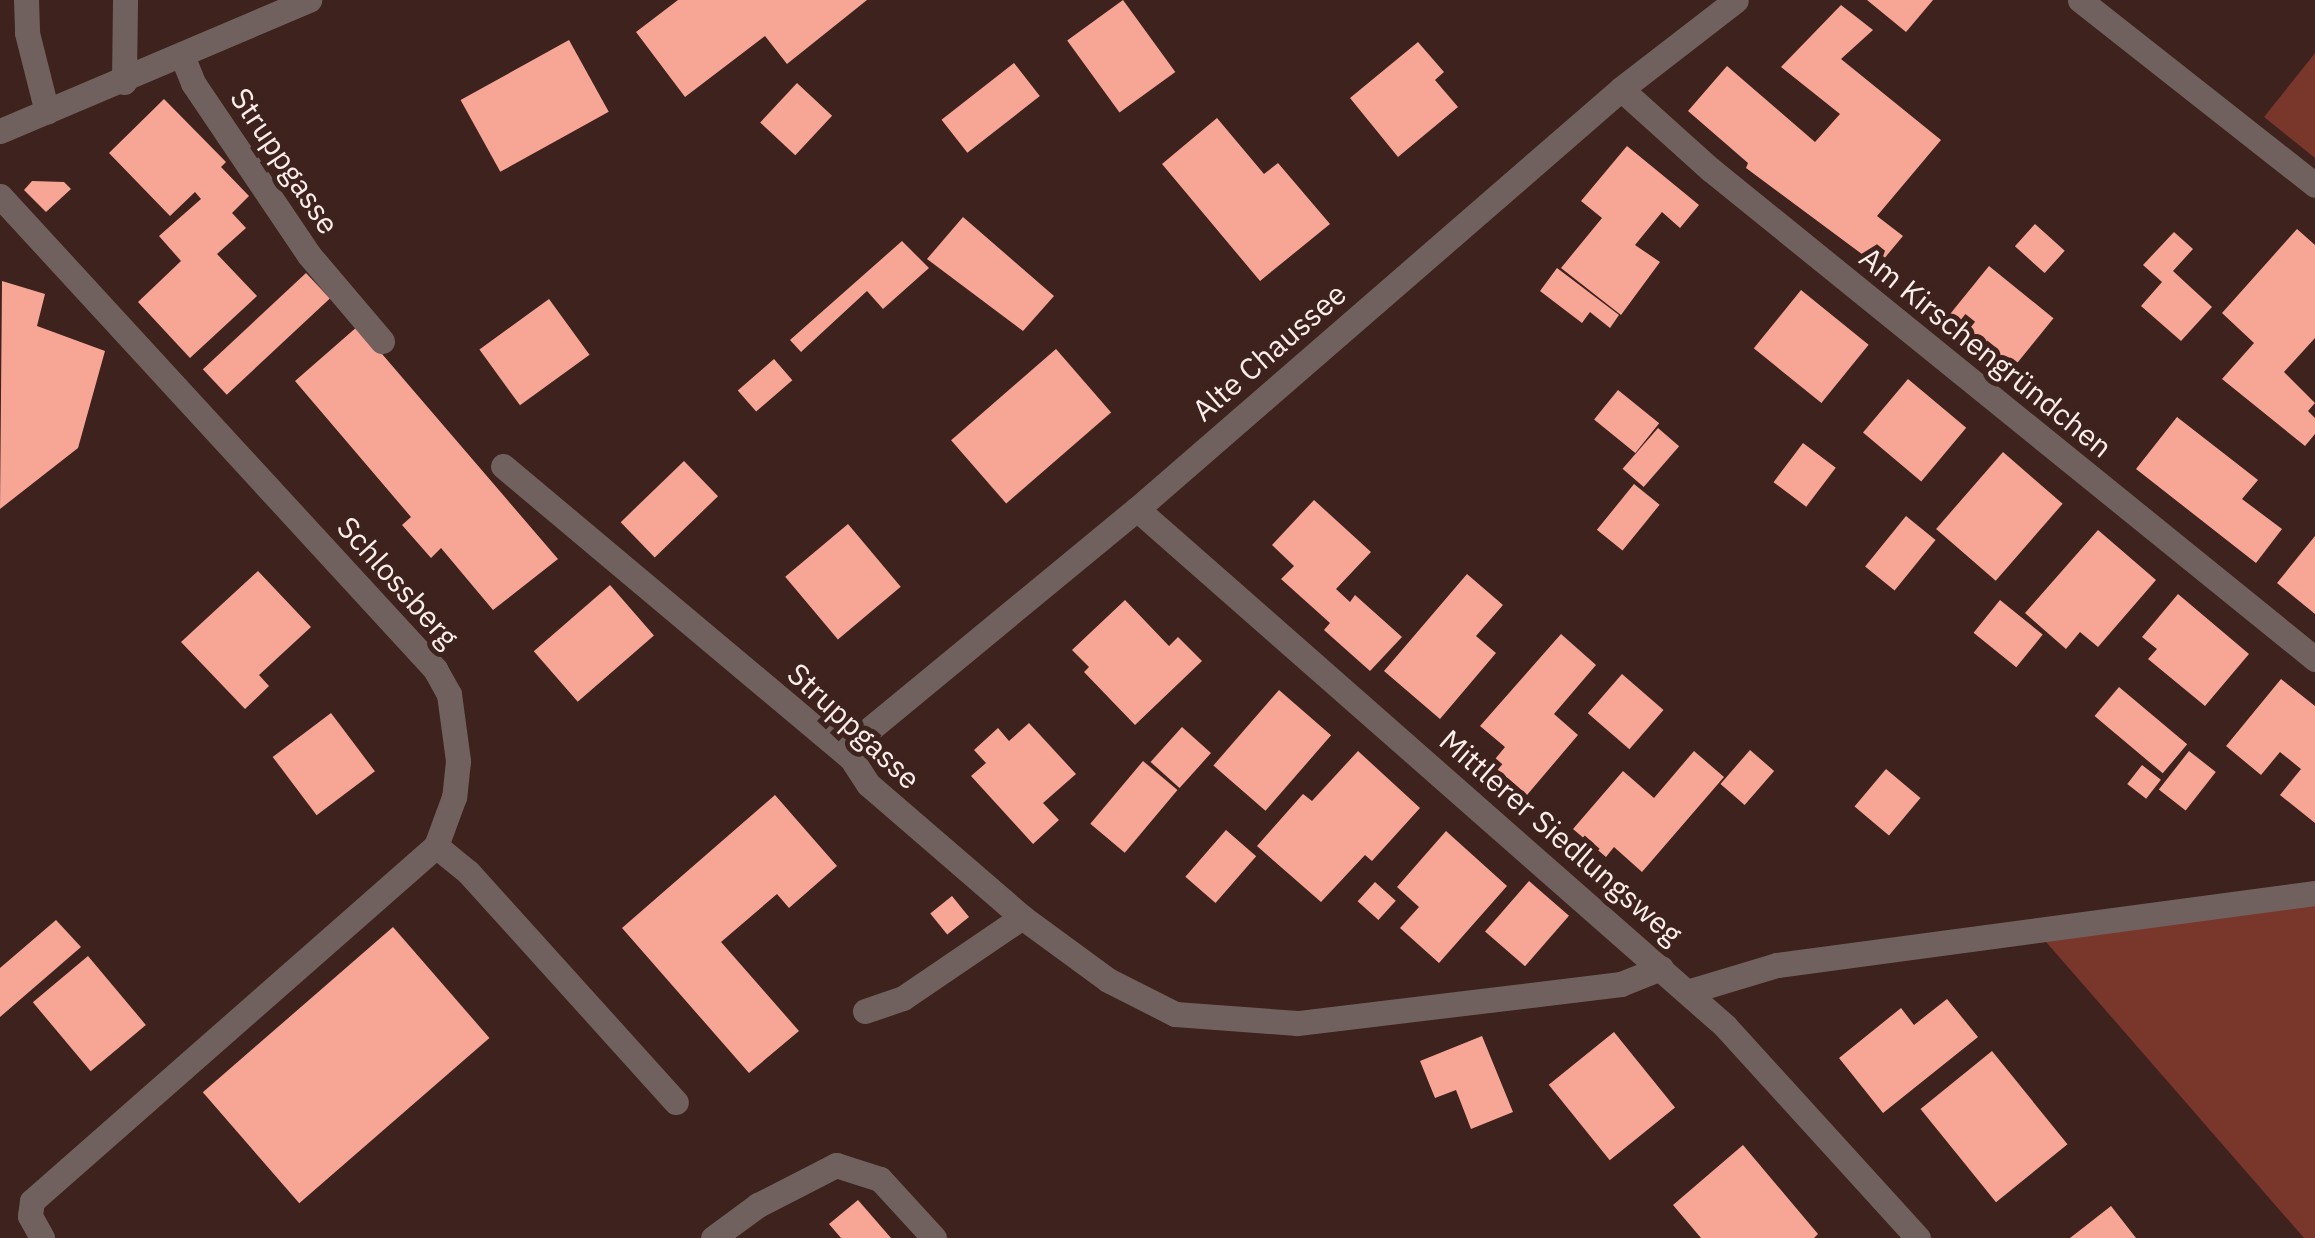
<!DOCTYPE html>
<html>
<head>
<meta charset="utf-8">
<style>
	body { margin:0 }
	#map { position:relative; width:2315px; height:1238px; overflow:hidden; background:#3d221d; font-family:"IBM Plex Sans",sans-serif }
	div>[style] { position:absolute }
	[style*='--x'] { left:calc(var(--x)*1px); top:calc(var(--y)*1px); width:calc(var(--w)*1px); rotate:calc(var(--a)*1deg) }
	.green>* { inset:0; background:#79362a }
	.building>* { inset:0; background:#f7a696; transform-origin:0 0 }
	.lane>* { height:25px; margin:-12.5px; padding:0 12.5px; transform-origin:12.5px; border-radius:12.5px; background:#70615e }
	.street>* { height:25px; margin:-12.5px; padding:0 12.5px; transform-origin:12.5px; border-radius:12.5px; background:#70615e }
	span { translate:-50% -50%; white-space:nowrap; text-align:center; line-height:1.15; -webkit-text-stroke:10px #3d221d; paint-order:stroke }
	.street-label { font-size:30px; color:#feeeeb }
</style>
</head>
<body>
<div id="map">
	<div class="green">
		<i style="clip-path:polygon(2315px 53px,2315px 158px,2264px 117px)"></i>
		<i style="clip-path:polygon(2315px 903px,2315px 1238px,2304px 1238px,2040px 935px)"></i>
	</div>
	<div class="building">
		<i style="clip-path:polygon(678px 0,867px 0,787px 64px,765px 36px,685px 97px,636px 32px)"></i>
		<i style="left:1123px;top:0;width:89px;height:69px;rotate:54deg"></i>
		<i style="clip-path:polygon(1867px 0,1933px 0,1906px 32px)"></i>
		<i style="clip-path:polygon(1841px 5px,1873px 30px,1841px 59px,1941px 140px,1877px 216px,1903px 236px,1878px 266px,1746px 168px,1748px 163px,1688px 111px,1727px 66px,1815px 142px,1840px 114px,1781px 67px)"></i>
		<i style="left:569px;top:40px;width:82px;height:124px;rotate:61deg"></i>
		<i style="clip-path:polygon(1418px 42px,1444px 72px,1435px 80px,1458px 107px,1398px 157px,1350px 98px)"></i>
		<i style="left:1014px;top:63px;width:42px;height:92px;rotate:52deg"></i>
		<i style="left:797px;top:83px;width:48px;height:54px;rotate:43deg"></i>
		<i style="clip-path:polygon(164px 99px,226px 162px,221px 167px,249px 196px,232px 213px,246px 228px,217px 254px,257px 296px,190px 358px,138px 302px,181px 261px,159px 236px,201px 199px,195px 192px,170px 216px,109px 153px)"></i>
		<i style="clip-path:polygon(1217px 118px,1264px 174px,1278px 163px,1330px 224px,1260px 281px,1162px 164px)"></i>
		<i style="clip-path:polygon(1627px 146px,1699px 205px,1680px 228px,1662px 212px,1635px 245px,1660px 262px,1621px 315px,1561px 268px,1602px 218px,1581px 201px)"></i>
		<i style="clip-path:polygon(32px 181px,64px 182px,71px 189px,46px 212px,24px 190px)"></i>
		<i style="clip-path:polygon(963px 217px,1054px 296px,1023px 331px,927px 259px)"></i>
		<i style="left:2035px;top:224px;width:40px;height:30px;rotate:42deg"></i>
		<i style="clip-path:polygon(2297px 229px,2315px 245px,2315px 338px,2284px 372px,2315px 403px,2308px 411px,2315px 418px,2315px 434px,2305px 446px,2222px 379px,2254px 343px,2222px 313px)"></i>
		<i style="clip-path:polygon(2174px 232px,2193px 249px,2173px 271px,2212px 307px,2181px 341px,2141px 306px,2162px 282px,2143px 265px)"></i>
		<i style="clip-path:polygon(902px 241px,929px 268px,883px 309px,867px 291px,801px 352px,790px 340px)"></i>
		<i style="left:1989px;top:266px;width:83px;height:75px;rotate:39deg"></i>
		<i style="clip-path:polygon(1557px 268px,1619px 315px,1610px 328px,1590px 312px,1582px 323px,1540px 291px)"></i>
		<i style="left:306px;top:273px;width:35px;height:141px;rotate:47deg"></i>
		<i style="clip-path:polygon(2px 281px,45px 294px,37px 326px,105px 351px,78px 448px,0 509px)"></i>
		<i style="left:1801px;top:290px;width:87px;height:75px;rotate:39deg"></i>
		<i style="left:549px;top:299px;width:69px;height:86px;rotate:54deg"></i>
		<i style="clip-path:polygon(358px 326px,558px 559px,493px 610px,441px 548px,431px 558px,402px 525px,411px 517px,295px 381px)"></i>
		<i style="left:1056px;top:349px;width:84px;height:139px;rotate:49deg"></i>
		<i style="left:774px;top:359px;width:28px;height:48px;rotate:49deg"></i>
		<i style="left:1908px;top:379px;width:76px;height:70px;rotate:40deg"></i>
		<i style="left:1618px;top:390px;width:53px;height:38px;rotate:39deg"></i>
		<i style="clip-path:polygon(2177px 417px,2258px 480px,2242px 499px,2282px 529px,2256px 563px,2136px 469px)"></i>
		<i style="left:1658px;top:428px;width:28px;height:54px;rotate:41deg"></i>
		<i style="left:1803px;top:443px;width:41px;height:49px;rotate:37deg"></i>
		<i style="left:2003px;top:452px;width:79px;height:102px;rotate:41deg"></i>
		<i style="left:684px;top:461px;width:49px;height:88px;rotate:46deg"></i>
		<i style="left:1634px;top:484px;width:33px;height:59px;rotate:39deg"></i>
		<i style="clip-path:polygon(1314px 500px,1371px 552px,1336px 589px,1350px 602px,1355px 595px,1402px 637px,1370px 671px,1324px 630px,1330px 623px,1281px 579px,1294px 566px,1272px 545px)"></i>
		<i style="left:1906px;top:516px;width:38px;height:65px;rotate:39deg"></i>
		<i style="left:848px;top:524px;width:82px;height:82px;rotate:50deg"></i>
		<i style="clip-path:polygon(2098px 530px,2156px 580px,2098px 647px,2080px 632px,2066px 649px,2025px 613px)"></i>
		<i style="clip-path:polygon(2315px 536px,2315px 614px,2277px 583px)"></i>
		<i style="clip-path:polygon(258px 571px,311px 627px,259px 675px,269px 686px,245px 709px,181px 642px)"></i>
		<i style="clip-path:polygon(1467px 574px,1503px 605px,1476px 636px,1496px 653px,1440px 719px,1384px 671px)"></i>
		<i style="left:610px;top:585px;width:67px;height:101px;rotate:49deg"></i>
		<i style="clip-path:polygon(2178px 594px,2249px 654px,2205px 706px,2148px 659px,2157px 649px,2142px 637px)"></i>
		<i style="clip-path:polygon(1125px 600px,1169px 646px,1178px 637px,1202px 661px,1135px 725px,1084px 672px,1089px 667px,1072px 650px)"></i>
		<i style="left:2000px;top:600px;width:55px;height:42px;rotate:39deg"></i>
		<i style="clip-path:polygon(1561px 634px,1596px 665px,1554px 714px,1578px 735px,1527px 795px,1491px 764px,1505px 747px,1480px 726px)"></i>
		<i style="left:1622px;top:674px;width:55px;height:52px;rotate:41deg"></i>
		<i style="clip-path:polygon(2281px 679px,2315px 706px,2315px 823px,2280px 795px,2301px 769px,2280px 752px,2261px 775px,2226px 746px)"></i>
		<i style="left:2119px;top:687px;width:89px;height:38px;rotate:40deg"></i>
		<i style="left:1279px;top:690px;width:69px;height:100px;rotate:41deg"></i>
		<i style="left:331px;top:713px;width:73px;height:73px;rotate:53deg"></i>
		<i style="clip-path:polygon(1029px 723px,1076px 774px,1043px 803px,1059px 820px,1033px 844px,971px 776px,986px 763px,974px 750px,998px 728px,1009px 741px)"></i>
		<i style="left:1182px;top:727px;width:39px;height:47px;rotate:42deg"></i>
		<i style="left:1750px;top:750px;width:32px;height:45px;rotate:41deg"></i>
		<i style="clip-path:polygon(1358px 751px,1420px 808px,1372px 861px,1365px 855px,1321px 902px,1257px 846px,1303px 794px,1312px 801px)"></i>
		<i style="clip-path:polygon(1694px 751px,1724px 777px,1642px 872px,1614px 847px,1606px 857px,1573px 829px,1623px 771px,1654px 798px)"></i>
		<i style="left:2189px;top:751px;width:34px;height:49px;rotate:38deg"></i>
		<i style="left:1143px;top:761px;width:45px;height:82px;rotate:40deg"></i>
		<i style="left:2142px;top:765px;width:24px;height:24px;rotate:38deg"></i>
		<i style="left:1886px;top:769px;width:45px;height:49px;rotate:40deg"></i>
		<i style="clip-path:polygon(775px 795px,837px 866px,789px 908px,777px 894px,721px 942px,799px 1031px,749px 1073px,622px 928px)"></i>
		<i style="left:1226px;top:830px;width:40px;height:62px;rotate:41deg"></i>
		<i style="clip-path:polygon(1446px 831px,1507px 886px,1439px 963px,1400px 928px,1419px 907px,1397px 887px)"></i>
		<i style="left:1529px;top:881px;width:53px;height:67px;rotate:41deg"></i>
		<i style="left:1375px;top:882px;width:28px;height:26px;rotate:42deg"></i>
		<i style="left:952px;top:896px;width:27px;height:28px;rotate:51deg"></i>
		<i style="clip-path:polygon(56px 920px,81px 947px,0 1017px,0 968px)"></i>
		<i style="left:393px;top:927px;width:147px;height:252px;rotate:49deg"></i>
		<i style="left:88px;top:956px;width:90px;height:72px;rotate:50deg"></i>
		<i style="clip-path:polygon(1947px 999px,1978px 1037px,1883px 1113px,1839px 1058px,1901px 1008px,1914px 1025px)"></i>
		<i style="left:1614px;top:1032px;width:97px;height:84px;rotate:51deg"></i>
		<i style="clip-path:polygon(1482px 1036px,1513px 1112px,1471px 1129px,1456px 1090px,1435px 1098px,1420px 1061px)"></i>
		<i style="left:1992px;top:1051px;width:120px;height:92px;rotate:51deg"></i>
		<i style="clip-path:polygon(1743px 1145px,1818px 1234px,1814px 1238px,1701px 1238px,1673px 1205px)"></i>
		<i style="clip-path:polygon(858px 1200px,891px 1238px,841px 1238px,829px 1224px)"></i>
		<i style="clip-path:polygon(2111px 1206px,2136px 1238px,2070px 1238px)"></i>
	</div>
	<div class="lane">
		<i style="--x:183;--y:58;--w:27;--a:68"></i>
		<i style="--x:193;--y:83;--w:207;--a:56"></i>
		<i style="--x:309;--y:255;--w:113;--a:49.7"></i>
		<i style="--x:124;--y:82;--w:82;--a:-89.3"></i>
		<i style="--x:503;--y:466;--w:454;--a:40"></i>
		<i style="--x:436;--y:846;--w:41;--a:39.1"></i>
		<i style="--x:468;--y:872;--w:310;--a:47.9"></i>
		<i style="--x:1687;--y:992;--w:94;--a:-16.7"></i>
		<i style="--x:1777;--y:965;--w:543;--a:-7.62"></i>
		<i style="--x:865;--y:1011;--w:40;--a:-18.9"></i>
		<i style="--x:903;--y:998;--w:144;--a:-34.2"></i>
		<i style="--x:713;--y:1238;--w:56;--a:-36.3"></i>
		<i style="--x:758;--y:1205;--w:88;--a:-27.1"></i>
		<i style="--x:836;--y:1165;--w:46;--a:17.7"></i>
		<i style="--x:880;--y:1179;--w:80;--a:47.5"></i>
	</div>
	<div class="street">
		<i style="--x:26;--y:0;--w:33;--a:88"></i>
		<i style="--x:27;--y:33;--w:81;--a:75.8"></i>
		<i style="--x:2080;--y:0;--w:299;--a:38.2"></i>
		<i style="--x:1621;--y:89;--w:120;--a:42"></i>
		<i style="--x:1710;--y:169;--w:779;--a:39"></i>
		<i style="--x:0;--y:131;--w:336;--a:-23"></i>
		<i style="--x:0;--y:196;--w:643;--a:47.4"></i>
		<i style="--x:435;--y:669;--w:29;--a:61"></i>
		<i style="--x:449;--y:694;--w:68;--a:82.3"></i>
		<i style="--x:458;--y:761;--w:36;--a:96"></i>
		<i style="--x:454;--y:797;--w:52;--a:110.2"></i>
		<i style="--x:436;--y:846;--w:538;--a:138.69"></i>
		<i style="--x:32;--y:1201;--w:15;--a:98"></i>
		<i style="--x:30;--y:1216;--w:25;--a:61"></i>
		<i style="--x:1137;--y:509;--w:783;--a:41.32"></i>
		<i style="--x:1725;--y:1026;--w:287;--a:47.7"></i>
		<i style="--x:1661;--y:968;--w:43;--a:158.2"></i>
		<i style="--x:1621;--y:984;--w:326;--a:173.1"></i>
		<i style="--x:1297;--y:1023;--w:122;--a:-175.8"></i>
		<i style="--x:1175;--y:1014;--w:75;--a:-153.1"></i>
		<i style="--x:1108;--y:980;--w:107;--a:-143.8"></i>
		<i style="--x:1022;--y:917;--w:203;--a:-139.2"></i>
		<i style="--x:868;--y:784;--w:31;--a:-123"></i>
		<i style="--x:851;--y:758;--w:36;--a:-56"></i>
		<i style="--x:871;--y:728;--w:345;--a:-39.5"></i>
		<i style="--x:1137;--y:509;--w:641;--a:-40.95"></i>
		<i style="--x:1621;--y:89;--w:145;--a:-37.7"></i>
	</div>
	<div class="street-label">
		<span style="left:285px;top:161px;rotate:56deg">Struppgasse</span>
		<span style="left:1269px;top:352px;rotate:-41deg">Alte Chaussee</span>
		<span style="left:1986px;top:352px;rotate:39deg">Am Kirschengründchen</span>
		<span style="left:398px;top:582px;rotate:48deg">Schlossberg</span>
		<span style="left:854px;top:726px;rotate:43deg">Struppgasse</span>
		<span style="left:1561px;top:837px;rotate:41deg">Mittlerer Siedlungsweg</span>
	</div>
</div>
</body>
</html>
